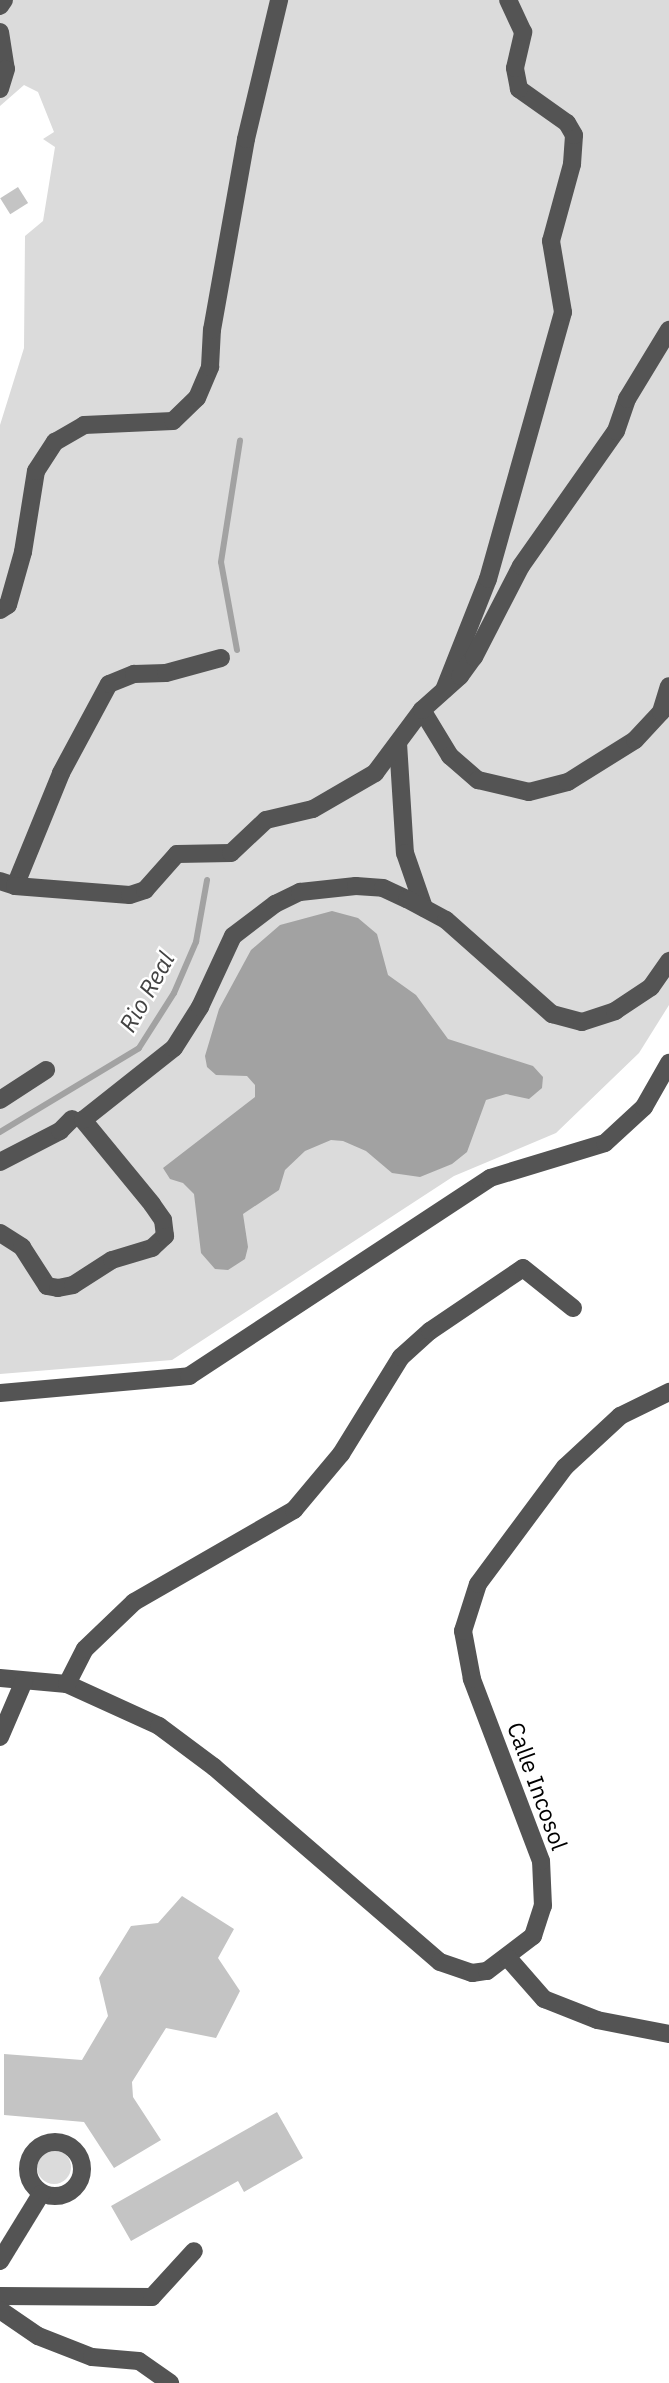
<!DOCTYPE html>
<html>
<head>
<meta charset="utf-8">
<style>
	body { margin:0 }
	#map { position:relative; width:669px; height:2383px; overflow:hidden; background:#fff; font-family:"IBM Plex Sans",sans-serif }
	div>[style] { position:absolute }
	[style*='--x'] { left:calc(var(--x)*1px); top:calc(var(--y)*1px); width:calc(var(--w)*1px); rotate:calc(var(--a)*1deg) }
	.green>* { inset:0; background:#dbdbdb }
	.round { border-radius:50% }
	.water>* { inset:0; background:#a2a2a2 }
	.stream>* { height:6px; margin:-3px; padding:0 3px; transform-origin:3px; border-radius:3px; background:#a2a2a2 }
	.building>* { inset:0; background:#c4c4c4; transform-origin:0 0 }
	.minor>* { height:18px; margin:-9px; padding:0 9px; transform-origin:9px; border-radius:9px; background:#545454 }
	.minor>.ring { margin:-9px; padding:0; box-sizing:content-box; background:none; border:18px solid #545454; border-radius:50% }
	span { translate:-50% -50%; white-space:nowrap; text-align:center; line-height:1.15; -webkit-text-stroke:5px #fff; paint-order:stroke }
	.street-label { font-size:23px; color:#000 }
	.water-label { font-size:24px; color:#434343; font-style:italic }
</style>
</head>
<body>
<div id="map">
	<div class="green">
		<i style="clip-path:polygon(0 0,669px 0,669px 1005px,639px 1053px,556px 1133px,454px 1176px,172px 1360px,0 1374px,0 425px,24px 348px,25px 236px,43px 221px,55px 147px,43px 139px,54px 132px,38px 92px,24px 85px,0 106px)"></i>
		<i class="round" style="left:37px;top:2150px;width:34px;height:34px"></i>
	</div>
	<div class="water">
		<i style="clip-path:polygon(332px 911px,358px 918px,377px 934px,388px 975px,416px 995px,448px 1039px,533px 1066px,543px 1077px,542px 1088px,529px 1099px,506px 1094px,486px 1100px,467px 1152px,452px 1164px,420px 1177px,392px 1173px,366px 1151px,343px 1141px,331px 1140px,305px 1151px,285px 1170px,279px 1190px,243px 1214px,248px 1247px,245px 1259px,228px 1270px,215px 1269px,201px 1253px,194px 1194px,183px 1183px,170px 1179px,163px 1168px,255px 1097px,255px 1085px,247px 1076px,216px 1075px,207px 1067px,205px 1056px,219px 1009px,251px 950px,280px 925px)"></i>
	</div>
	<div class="stream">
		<i style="--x:237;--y:650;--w:89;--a:-100.3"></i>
		<i style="--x:221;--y:562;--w:123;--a:-81.1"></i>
		<i style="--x:0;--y:1132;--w:162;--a:-31.1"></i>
		<i style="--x:139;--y:1048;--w:65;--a:-57.5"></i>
		<i style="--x:174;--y:993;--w:56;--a:-66.7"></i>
		<i style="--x:196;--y:942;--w:63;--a:-79.9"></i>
	</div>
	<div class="building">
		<i style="left:18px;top:187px;width:19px;height:21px;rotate:58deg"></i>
		<i style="clip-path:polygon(182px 1896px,234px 1929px,218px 1958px,240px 1991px,216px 2038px,166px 2028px,132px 2082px,133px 2097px,161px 2140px,114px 2168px,84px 2122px,4px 2115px,4px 2054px,82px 2060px,108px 2016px,99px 1978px,131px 1926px,158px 1923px)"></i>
		<i style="clip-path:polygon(277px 2112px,303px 2158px,244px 2192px,238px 2181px,131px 2241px,111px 2206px)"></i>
	</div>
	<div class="minor">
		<i style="--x:0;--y:6;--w:7;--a:-56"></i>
		<i style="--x:0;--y:32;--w:37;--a:81"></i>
		<i style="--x:6;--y:69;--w:21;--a:107"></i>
		<i style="--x:0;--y:610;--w:9;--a:-32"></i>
		<i style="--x:8;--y:605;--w:55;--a:-74.2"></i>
		<i style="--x:23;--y:552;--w:82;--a:-80.9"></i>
		<i style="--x:36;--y:471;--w:35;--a:-57"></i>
		<i style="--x:55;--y:442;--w:34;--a:-30"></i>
		<i style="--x:84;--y:425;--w:89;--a:-2.6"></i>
		<i style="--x:173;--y:421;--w:33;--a:-44"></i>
		<i style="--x:197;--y:398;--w:34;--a:-67"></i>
		<i style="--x:210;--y:367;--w:37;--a:-87"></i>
		<i style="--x:212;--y:330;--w:194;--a:-79.9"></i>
		<i style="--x:246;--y:139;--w:143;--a:-76.6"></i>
		<i style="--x:444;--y:690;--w:119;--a:-68.4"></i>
		<i style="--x:488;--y:579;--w:277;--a:-74.3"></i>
		<i style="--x:563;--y:312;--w:72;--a:-99.6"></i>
		<i style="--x:551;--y:241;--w:80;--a:-74.7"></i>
		<i style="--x:572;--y:164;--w:29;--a:-86"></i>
		<i style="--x:574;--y:135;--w:14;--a:-120"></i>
		<i style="--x:567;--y:123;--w:59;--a:-144.7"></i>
		<i style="--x:519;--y:89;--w:21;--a:-101"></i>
		<i style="--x:515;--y:68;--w:37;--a:-77"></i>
		<i style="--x:523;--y:32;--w:35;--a:-115"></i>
		<i style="--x:422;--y:710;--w:54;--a:58.7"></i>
		<i style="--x:450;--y:756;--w:37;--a:41"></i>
		<i style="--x:478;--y:780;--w:52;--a:13.2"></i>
		<i style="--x:529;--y:792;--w:40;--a:-14.4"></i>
		<i style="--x:568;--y:782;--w:79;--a:-32.1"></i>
		<i style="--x:635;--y:740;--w:38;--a:-47"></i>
		<i style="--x:661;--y:712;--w:27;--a:-73"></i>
		<i style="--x:398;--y:743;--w:110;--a:86.4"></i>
		<i style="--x:405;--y:853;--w:58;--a:70.9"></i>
		<i style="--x:0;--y:881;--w:16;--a:18"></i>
		<i style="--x:15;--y:886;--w:122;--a:-67.8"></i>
		<i style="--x:61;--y:773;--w:101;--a:-61.7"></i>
		<i style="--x:109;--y:684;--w:27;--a:-22"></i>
		<i style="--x:134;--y:674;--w:32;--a:-2"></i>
		<i style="--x:166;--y:673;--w:57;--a:-15.3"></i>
		<i style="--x:15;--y:886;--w:115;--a:4.5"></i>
		<i style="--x:130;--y:895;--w:16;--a:-18"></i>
		<i style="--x:145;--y:890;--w:48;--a:-48.4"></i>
		<i style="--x:177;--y:854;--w:54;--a:-1.1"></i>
		<i style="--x:231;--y:853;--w:48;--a:-43.3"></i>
		<i style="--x:266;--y:820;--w:48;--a:-13.2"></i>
		<i style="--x:313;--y:809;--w:72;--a:-30.1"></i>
		<i style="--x:375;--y:773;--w:79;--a:-53.3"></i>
		<i style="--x:422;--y:710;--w:51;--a:-41.8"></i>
		<i style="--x:460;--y:676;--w:24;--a:-54"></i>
		<i style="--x:474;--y:657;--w:102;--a:-62.7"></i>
		<i style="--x:521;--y:566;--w:165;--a:-54.9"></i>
		<i style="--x:616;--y:431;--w:34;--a:-71"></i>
		<i style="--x:627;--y:399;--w:81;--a:-58.7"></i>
		<i style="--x:0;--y:1100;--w:55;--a:-33.1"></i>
		<i style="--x:0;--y:1162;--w:68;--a:-27.3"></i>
		<i style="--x:60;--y:1131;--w:17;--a:-45"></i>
		<i style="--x:0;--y:1233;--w:26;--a:32"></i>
		<i style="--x:22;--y:1247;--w:46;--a:57.3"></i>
		<i style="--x:47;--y:1286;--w:11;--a:10"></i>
		<i style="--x:58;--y:1288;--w:15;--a:-11"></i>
		<i style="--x:73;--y:1285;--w:46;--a:-32.7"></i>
		<i style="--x:112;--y:1260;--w:42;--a:-16.7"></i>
		<i style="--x:152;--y:1248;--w:18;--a:-43"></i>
		<i style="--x:165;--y:1236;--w:16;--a:-97"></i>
		<i style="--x:163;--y:1220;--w:19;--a:-125"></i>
		<i style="--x:152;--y:1204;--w:109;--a:-129.4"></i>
		<i style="--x:83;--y:1120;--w:116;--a:-38.4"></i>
		<i style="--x:174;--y:1048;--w:49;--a:-57.6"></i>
		<i style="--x:200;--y:1007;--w:78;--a:-65.1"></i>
		<i style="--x:233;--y:936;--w:53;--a:-37.3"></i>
		<i style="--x:275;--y:904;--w:28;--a:-26"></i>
		<i style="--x:300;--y:892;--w:56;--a:-6.1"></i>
		<i style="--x:356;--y:886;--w:27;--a:4"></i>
		<i style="--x:383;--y:888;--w:26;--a:25"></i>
		<i style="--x:407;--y:899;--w:44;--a:28.3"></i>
		<i style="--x:446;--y:920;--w:142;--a:41.6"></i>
		<i style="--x:552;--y:1014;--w:31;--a:15"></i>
		<i style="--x:582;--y:1022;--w:35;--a:-18"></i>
		<i style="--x:615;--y:1011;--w:43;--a:-33.7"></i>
		<i style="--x:651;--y:987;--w:32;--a:-55"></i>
		<i style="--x:0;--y:1393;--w:190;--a:-5.1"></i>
		<i style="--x:189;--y:1376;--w:360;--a:-33.3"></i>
		<i style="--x:490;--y:1178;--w:120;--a:-16.9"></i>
		<i style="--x:605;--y:1143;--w:53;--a:-42.7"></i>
		<i style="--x:644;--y:1107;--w:51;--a:-60.4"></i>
		<i style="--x:0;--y:1678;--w:67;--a:5.1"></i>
		<i style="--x:67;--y:1684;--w:101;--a:24.5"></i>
		<i style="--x:159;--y:1726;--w:69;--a:36.7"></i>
		<i style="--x:214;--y:1767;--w:298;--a:40.8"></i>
		<i style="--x:440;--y:1962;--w:34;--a:19"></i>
		<i style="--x:472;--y:1973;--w:15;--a:-8"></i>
		<i style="--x:487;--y:1971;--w:58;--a:-37.3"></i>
		<i style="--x:533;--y:1936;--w:32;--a:-72"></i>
		<i style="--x:543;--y:1906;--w:45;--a:-92.5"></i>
		<i style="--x:541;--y:1861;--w:195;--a:-110.8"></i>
		<i style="--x:472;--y:1679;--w:49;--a:-100.6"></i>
		<i style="--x:463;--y:1631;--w:49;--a:-72.3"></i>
		<i style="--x:478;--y:1584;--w:146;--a:-53.4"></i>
		<i style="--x:565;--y:1467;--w:75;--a:-42.8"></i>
		<i style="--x:620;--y:1416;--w:55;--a:-26.1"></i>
		<i style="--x:67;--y:1684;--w:39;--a:-63"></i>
		<i style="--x:85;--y:1649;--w:68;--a:-43.8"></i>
		<i style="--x:134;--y:1602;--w:185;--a:-29.9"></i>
		<i style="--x:294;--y:1510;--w:73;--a:-50"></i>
		<i style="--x:341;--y:1454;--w:114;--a:-58.3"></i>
		<i style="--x:401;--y:1357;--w:39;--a:-42"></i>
		<i style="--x:430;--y:1331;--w:112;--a:-34.1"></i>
		<i style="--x:523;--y:1268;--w:64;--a:38.7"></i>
		<i style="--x:0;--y:1737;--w:61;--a:-66.8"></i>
		<i style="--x:508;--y:1958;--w:55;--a:48.7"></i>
		<i style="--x:544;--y:1999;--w:57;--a:21.6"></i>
		<i style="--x:597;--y:2020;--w:73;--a:11"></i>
		<i class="ring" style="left:28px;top:2142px;width:36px;height:36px"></i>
		<i style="--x:0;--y:2261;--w:79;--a:-58.5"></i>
		<i style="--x:0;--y:2296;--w:152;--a:0.4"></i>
		<i style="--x:152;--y:2297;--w:62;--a:-47.6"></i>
		<i style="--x:0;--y:2310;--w:46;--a:34.4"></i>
		<i style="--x:38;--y:2336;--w:58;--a:21.3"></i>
		<i style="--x:92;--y:2357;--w:47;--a:4.9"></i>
		<i style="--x:139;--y:2361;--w:38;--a:35"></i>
	</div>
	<div class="street-label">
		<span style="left:538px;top:1786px;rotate:70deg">Calle Incosol</span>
	</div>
	<div class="water-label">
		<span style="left:147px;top:992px;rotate:-61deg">Rio Real</span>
	</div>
</div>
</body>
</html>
